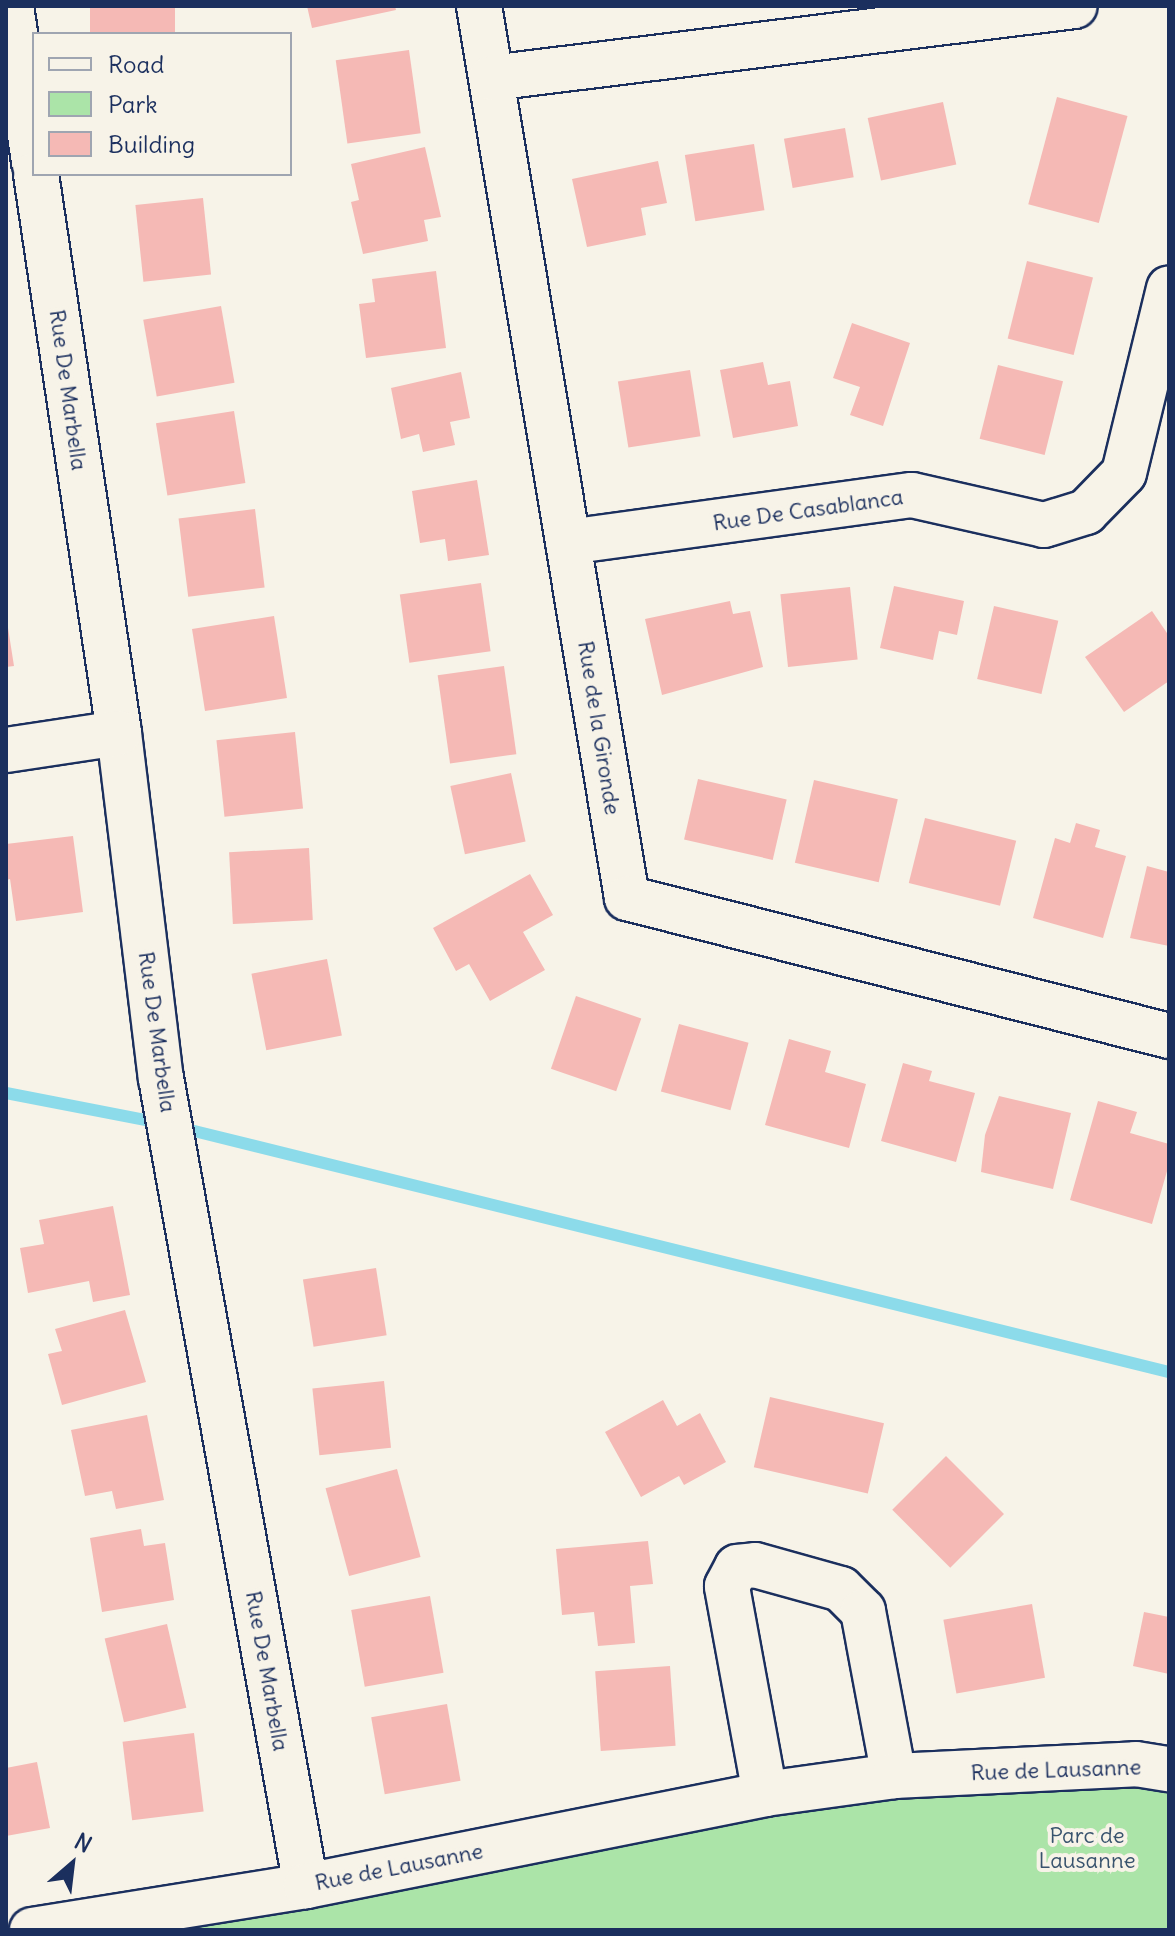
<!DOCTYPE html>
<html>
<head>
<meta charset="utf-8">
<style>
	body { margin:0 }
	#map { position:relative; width:1175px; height:1936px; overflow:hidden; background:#f7f3e8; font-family:Delius,sans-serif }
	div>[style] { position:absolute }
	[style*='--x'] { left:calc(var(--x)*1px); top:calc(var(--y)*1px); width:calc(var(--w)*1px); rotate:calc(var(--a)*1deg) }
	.green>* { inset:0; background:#abe4a8 }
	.stream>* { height:12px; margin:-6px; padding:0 6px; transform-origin:6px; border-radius:6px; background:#8cdbea }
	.building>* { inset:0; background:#f5b9b5; transform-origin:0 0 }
	.roads { filter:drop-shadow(2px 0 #1b2f5e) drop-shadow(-2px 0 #1b2f5e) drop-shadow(0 2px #1b2f5e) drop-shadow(0 -2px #1b2f5e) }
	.street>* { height:44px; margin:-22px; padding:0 22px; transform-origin:22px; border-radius:22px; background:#f7f3e8 }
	span { translate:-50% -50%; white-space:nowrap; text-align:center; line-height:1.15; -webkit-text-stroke:8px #f7f3e8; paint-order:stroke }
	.street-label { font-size:22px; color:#1b2f5e }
	.park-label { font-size:22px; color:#38536d }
	.frame { position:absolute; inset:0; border:8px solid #1b2f5e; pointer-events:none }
	.legend { position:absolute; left:32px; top:32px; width:260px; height:144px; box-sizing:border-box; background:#f7f3e8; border:2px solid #9fa5b1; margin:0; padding:10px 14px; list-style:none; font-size:24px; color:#1b2f5e }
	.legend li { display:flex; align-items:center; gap:16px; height:40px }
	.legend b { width:40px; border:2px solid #9fa5b1 }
	.north { position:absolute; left:32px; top:1824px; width:80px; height:80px; -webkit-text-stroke:6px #f7f3e8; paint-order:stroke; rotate:28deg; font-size:22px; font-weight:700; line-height:32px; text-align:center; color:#1b2f5e }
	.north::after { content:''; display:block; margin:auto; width:28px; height:36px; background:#1b2f5e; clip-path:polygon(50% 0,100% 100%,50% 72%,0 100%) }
</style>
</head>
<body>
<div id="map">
	<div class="green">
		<i style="clip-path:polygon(1169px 1769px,1169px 1930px,105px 1930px,765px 1794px)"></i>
	</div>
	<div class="stream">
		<i style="--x:6;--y:1093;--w:157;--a:11"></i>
		<i style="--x:178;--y:1127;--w:1021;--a:13.89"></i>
	</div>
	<div class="building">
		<i style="left:90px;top:6px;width:85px;height:28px"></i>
		<i style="clip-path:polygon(307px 6px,395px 6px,396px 10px,312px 28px)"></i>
		<i style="left:409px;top:50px;width:84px;height:74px;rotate:82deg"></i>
		<i style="left:1057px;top:97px;width:73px;height:111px;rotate:15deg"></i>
		<i style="left:943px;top:102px;width:64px;height:77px;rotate:78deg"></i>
		<i style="left:845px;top:128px;width:50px;height:62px;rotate:80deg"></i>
		<i style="left:754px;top:144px;width:67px;height:70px;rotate:81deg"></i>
		<i style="clip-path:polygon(425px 147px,441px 217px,424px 220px,428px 241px,363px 254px,351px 202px,359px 200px,351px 164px)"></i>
		<i style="clip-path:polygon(658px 161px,667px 203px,641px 208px,646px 235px,587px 247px,572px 179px)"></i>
		<i style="left:203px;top:198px;width:77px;height:68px;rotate:84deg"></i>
		<i style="left:1027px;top:261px;width:68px;height:80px;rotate:14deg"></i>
		<i style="clip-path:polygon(436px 271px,446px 348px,366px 358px,359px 304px,375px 302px,372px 279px)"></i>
		<i style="left:221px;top:306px;width:78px;height:79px;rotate:80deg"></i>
		<i style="clip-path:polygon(852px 323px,910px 343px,883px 426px,850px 415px,860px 387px,833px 378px)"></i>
		<i style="clip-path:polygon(763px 362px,768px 385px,790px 381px,798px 426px,733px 438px,720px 370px)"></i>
		<i style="left:998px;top:365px;width:67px;height:76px;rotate:14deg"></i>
		<i style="left:690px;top:370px;width:67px;height:73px;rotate:81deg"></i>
		<i style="clip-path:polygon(461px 372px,470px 418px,450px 422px,455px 445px,423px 452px,419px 434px,401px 439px,391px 388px)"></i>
		<i style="left:234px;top:411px;width:73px;height:79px;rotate:81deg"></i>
		<i style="clip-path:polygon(477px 480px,489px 555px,448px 561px,445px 539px,420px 543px,412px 491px)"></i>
		<i style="left:255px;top:509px;width:79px;height:77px;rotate:83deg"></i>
		<i style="left:481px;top:583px;width:69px;height:82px;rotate:82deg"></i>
		<i style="clip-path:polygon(894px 586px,964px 601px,957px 635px,939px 631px,933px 660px,880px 648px)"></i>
		<i style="left:850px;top:587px;width:73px;height:70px;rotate:84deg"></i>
		<i style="clip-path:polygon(730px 601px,733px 614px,750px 611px,763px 667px,662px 695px,645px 619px)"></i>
		<i style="left:994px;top:606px;width:66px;height:75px;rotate:13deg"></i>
		<i style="clip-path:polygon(1152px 611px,1169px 636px,1169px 681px,1124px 712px,1085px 657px)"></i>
		<i style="clip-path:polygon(6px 615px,14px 666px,6px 667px)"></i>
		<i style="left:274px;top:616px;width:83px;height:83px;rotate:81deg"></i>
		<i style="left:504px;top:666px;width:89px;height:67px;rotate:82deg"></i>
		<i style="left:295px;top:732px;width:77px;height:79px;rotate:84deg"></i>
		<i style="left:511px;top:773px;width:70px;height:62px;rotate:78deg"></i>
		<i style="left:698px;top:779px;width:91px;height:62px;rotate:13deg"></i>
		<i style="left:814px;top:780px;width:86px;height:85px;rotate:13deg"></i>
		<i style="left:925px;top:818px;width:94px;height:67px;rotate:14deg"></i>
		<i style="clip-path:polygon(1076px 823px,1100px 830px,1095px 847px,1126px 856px,1103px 938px,1033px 918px,1055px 838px,1070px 843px)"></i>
		<i style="clip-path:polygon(73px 836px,83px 912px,16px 921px,10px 879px,6px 880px,6px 844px)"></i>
		<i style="left:309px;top:848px;width:72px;height:80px;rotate:87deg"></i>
		<i style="clip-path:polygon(1147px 866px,1169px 872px,1169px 946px,1130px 938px)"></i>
		<i style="clip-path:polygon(530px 874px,553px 915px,523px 932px,545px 970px,490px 1001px,469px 964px,456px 971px,433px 928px)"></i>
		<i style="left:327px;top:959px;width:78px;height:77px;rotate:79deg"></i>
		<i style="left:576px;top:996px;width:69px;height:77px;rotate:19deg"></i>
		<i style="left:679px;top:1024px;width:72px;height:70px;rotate:15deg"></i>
		<i style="clip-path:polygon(789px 1039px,831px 1051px,825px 1072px,866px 1084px,849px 1148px,765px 1125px)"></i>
		<i style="clip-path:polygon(903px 1063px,932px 1071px,929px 1081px,975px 1093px,956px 1162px,881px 1141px)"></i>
		<i style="clip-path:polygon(999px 1096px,1071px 1113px,1053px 1189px,981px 1172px,985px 1135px)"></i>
		<i style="clip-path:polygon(1098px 1101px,1137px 1112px,1130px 1133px,1169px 1144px,1169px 1164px,1152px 1224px,1070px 1200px)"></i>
		<i style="clip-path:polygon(113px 1206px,130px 1295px,93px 1302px,89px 1281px,28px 1293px,20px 1248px,44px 1244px,39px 1220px)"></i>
		<i style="left:376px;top:1268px;width:68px;height:74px;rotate:81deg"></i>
		<i style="clip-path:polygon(125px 1310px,146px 1382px,62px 1405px,48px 1354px,62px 1351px,55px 1329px)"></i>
		<i style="left:384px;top:1381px;width:67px;height:72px;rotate:84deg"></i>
		<i style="left:770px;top:1397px;width:117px;height:72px;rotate:13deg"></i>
		<i style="clip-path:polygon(663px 1400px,677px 1426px,700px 1413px,726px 1462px,684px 1485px,679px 1476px,641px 1497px,605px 1432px)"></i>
		<i style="clip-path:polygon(147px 1415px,164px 1500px,116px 1509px,112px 1491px,85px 1496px,71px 1430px)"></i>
		<i style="left:946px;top:1456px;width:82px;height:76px;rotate:45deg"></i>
		<i style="left:397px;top:1469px;width:91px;height:74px;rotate:75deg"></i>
		<i style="clip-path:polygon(141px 1529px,144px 1546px,165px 1543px,174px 1600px,102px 1612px,90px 1538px)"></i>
		<i style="clip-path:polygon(648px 1541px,653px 1584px,630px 1586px,635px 1643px,598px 1646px,594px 1612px,562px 1615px,556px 1549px)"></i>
		<i style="left:430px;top:1596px;width:78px;height:80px;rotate:80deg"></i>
		<i style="left:1032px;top:1604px;width:75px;height:90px;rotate:80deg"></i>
		<i style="clip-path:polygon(1144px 1612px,1169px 1617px,1169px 1674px,1133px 1666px)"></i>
		<i style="left:167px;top:1624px;width:86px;height:64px;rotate:77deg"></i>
		<i style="left:670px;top:1666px;width:80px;height:75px;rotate:86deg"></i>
		<i style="left:447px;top:1704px;width:78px;height:77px;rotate:80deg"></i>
		<i style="left:194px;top:1733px;width:79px;height:72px;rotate:83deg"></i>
		<i style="clip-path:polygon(37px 1762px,50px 1828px,6px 1836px,6px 1768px)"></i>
	</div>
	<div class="roads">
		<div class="street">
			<i style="--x:11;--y:6;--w:158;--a:81.6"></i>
			<i style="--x:479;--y:6;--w:904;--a:80.58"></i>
			<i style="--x:627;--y:898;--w:559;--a:14.28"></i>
			<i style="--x:491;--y:78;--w:588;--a:-7.03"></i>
			<i style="--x:36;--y:174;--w:565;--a:81.55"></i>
			<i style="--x:119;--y:733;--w:348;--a:83.1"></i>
			<i style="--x:161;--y:1078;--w:821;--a:79.83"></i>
			<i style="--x:568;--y:542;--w:347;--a:-7.8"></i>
			<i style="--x:912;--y:495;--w:135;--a:12.8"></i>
			<i style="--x:1044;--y:525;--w:44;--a:-17.2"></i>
			<i style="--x:1086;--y:512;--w:54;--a:-45.7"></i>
			<i style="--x:1124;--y:473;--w:190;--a:-76.3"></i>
			<i style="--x:6;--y:750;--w:114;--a:-8.6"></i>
			<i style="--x:765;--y:1794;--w:211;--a:-100.4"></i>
			<i style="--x:727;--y:1586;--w:21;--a:-62"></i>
			<i style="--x:737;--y:1567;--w:18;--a:-6"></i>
			<i style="--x:755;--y:1565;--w:89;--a:15.6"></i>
			<i style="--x:841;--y:1589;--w:31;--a:45"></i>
			<i style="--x:863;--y:1611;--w:168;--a:79.4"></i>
			<i style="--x:32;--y:1930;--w:278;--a:-9.1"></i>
			<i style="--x:306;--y:1886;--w:468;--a:-11.3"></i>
			<i style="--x:765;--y:1794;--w:130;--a:-7.9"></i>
			<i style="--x:894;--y:1776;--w:242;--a:-2.8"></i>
			<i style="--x:1136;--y:1764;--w:33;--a:9"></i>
		</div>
	</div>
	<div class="street-label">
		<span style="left:68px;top:390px;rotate:82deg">Rue De Marbella</span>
		<span style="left:808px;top:510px;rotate:-8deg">Rue De Casablanca</span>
		<span style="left:599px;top:728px;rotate:81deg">Rue de la Gironde</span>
		<span style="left:157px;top:1032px;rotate:82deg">Rue De Marbella</span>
		<span style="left:267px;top:1671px;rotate:80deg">Rue De Marbella</span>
		<span style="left:1056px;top:1770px;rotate:-2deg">Rue de Lausanne</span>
		<span style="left:399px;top:1867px;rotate:-11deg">Rue de Lausanne</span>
	</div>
	<div class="park-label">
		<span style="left:1087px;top:1848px">Parc de<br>Lausanne</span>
	</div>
	<div class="frame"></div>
	<ul class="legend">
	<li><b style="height:10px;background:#f7f3e8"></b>Road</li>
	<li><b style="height:22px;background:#abe4a8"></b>Park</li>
	<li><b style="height:22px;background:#f5b9b5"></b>Building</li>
	</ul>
	<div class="north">N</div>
</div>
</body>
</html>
